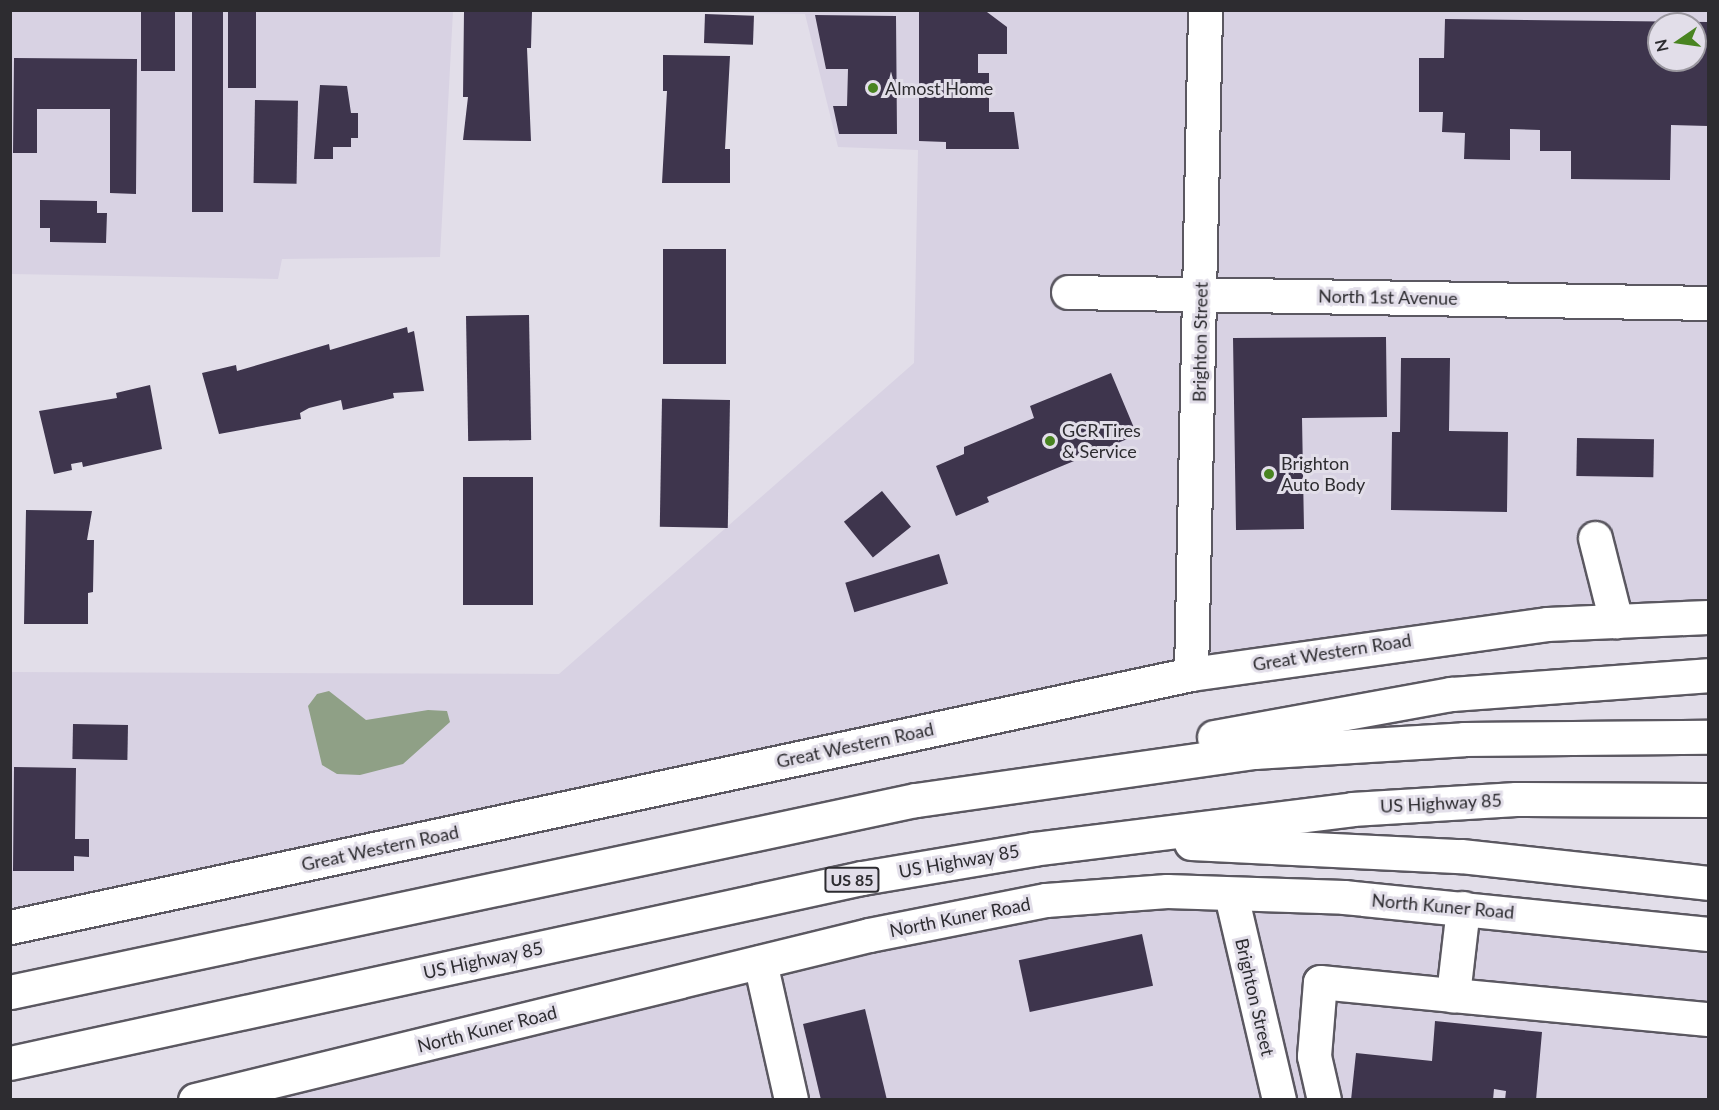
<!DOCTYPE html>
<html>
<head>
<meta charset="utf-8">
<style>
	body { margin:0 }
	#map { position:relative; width:1719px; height:1110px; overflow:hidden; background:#e2dee9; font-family:Lato,sans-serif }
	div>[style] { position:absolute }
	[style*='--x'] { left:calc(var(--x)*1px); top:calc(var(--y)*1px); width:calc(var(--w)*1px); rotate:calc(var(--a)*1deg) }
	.built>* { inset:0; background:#d8d2e3 }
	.water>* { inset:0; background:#8fa086 }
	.building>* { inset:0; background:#3e354d; transform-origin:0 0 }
	.roads { filter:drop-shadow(2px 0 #5b5861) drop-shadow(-2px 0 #5b5861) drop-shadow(0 2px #5b5861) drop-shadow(0 -2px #5b5861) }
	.minor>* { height:33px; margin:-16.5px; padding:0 16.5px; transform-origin:16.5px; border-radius:16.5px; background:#fff }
	.highway>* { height:33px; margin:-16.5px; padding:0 16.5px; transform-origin:16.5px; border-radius:16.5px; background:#fff }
	.dots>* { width:16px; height:16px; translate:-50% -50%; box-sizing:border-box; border:3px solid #e2dee9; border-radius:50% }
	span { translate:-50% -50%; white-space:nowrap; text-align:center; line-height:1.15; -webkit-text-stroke:6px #e2dee9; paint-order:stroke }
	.shield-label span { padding:2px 4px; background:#e2dee9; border:2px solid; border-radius:4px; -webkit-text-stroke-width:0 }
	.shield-label { font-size:16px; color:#2d2c30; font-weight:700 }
	.poi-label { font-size:18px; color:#2d2c30 }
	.left { translate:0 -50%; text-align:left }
	.street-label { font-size:18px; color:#2d2c30 }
	.frame { position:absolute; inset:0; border:12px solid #2d2c30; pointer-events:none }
	.north { position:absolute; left:1647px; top:12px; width:60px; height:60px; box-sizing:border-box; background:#e2dee9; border:2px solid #9a979f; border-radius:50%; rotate:257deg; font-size:16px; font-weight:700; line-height:24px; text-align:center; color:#2d2c30 }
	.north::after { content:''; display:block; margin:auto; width:21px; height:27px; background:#498421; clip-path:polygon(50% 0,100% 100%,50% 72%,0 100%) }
</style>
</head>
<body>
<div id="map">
	<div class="built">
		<i style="clip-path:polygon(11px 11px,453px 11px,440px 257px,282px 259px,278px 279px,11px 274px)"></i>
		<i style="clip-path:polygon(evenodd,651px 11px,1708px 11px,1708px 617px,1393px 642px,11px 927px,11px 672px,559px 674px,914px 363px,918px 150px,838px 147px,805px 14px,651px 11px,1659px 24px,1695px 24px,1695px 60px,1659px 60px,1659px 24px)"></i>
		<i style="clip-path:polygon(1122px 892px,1708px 934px,1708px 1099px,195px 1100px)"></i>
	</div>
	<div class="water">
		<i style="clip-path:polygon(329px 691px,366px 720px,428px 710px,447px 711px,450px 722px,403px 764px,360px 775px,337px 774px,322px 765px,308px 706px,317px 694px)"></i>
	</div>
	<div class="building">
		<i style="left:141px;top:10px;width:34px;height:61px"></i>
		<i style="left:192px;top:10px;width:31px;height:202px"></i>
		<i style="left:228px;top:11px;width:28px;height:77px"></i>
		<i style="clip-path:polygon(464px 11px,532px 12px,531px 48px,527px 48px,531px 141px,463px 140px,468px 97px,463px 97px)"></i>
		<i style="clip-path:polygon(919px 12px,987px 12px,1007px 27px,1007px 54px,978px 54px,978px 73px,989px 73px,989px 112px,1014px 112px,1019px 149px,946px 149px,946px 142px,919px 141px)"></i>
		<i style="left:705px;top:14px;width:49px;height:29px;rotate:2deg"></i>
		<i style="clip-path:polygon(815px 15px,896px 16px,897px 134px,839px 134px,833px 106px,847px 106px,848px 69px,826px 69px)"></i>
		<i style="clip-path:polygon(evenodd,1445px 19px,1708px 22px,1708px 126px,1671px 125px,1670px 180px,1571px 179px,1571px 151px,1540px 151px,1540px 130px,1510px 129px,1510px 160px,1464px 159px,1465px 133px,1442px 132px,1443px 112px,1419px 112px,1419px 58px,1444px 58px,1445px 19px,1659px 24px,1695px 24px,1695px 60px,1659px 60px,1659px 24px)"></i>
		<i style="clip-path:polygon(663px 55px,730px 56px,725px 149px,730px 149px,730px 183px,662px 183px,667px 91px,663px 91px)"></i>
		<i style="clip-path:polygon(14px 58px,137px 59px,136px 194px,110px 193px,110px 109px,37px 109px,37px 153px,13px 153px)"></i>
		<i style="clip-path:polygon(320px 85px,347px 86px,351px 113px,358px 113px,358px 138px,351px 138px,351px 147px,333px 147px,333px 159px,314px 159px)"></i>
		<i style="left:255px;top:100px;width:43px;height:83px;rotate:1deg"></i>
		<i style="clip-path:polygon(40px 200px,97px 201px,97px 213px,107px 213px,106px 243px,50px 242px,50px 228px,40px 228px)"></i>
		<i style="left:663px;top:249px;width:63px;height:115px"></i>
		<i style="left:529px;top:315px;width:125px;height:63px;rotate:89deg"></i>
		<i style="clip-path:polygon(407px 327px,408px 333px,414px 331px,424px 391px,393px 393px,394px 398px,343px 410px,341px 400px,309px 408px,300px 413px,301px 419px,219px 434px,202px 373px,236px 365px,237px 371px,329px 344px,330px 350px)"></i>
		<i style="clip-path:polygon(1386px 337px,1387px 417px,1302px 418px,1304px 529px,1236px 530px,1233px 338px)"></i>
		<i style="clip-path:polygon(1401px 358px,1450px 358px,1449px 431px,1508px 432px,1507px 512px,1391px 510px,1392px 432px,1400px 432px)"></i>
		<i style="clip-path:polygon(1111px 373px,1137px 435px,987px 497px,989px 502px,956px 516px,936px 466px,964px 454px,964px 447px,1034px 418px,1030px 406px)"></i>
		<i style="clip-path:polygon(150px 385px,162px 449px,83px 467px,82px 462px,71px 464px,72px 470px,54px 474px,39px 411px,117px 398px,116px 393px)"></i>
		<i style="left:730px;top:400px;width:128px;height:68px;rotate:91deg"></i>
		<i style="left:1577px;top:438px;width:77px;height:38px;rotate:1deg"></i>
		<i style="left:533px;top:477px;width:128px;height:70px;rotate:90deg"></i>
		<i style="left:882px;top:491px;width:46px;height:49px;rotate:51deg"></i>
		<i style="clip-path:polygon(26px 510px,92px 511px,87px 540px,94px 540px,93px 592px,88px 593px,88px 624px,24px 624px)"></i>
		<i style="left:939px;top:554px;width:31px;height:98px;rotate:73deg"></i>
		<i style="left:73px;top:724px;width:55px;height:35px;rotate:1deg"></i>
		<i style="clip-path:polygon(14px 767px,76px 768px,75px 839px,89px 839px,89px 857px,74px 856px,74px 871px,13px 871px)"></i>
		<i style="left:1142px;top:934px;width:53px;height:126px;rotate:78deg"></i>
		<i style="clip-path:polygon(865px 1009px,887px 1100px,821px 1100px,803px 1024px)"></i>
		<i style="clip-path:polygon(1435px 1021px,1542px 1032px,1536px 1100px,1505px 1100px,1506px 1091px,1494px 1089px,1493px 1100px,1351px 1100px,1356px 1053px,1432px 1061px)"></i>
	</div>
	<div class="roads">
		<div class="minor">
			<i style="--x:1068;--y:292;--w:640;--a:0.98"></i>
			<i style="--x:1595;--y:538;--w:86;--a:75.8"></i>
			<i style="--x:1191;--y:674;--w:664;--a:-88.79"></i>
			<i style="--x:1231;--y:895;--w:211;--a:76.8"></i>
			<i style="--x:1463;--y:908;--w:88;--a:96.6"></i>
			<i style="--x:1453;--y:995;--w:256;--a:5.4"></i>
			<i style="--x:10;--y:927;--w:1208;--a:-12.09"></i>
			<i style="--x:1191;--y:674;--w:359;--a:-8"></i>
			<i style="--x:1547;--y:624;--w:161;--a:-2.5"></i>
			<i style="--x:760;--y:962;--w:141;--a:77.3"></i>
			<i style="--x:195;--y:1100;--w:694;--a:-13.76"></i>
			<i style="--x:869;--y:935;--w:180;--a:-11.2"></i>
			<i style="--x:1046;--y:900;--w:121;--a:-4.3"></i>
			<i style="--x:1167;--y:891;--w:177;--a:1.9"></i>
			<i style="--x:1344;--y:897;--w:366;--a:5.8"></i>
			<i style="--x:1324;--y:1100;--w:45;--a:-102.8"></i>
			<i style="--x:1314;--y:1056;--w:74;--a:-85.4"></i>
			<i style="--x:1320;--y:982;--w:134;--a:5.6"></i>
		</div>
		<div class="highway">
			<i style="--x:1214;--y:737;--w:241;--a:-10.3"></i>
			<i style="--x:1451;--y:694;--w:258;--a:-4.2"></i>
			<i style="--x:1191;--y:843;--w:270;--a:2.8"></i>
			<i style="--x:1461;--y:856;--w:248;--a:6.2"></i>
			<i style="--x:10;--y:992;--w:926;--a:-11.97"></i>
			<i style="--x:916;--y:800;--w:341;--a:-8.1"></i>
			<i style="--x:1254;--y:752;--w:210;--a:-3.5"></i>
			<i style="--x:1464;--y:739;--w:244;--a:-0.5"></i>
			<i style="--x:10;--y:1063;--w:872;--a:-12.25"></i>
			<i style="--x:862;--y:878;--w:173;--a:-9.6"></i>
			<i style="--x:1033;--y:849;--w:321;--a:-7.1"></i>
			<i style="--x:1352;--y:809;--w:164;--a:-3.5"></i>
			<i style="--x:1516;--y:799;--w:192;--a:0.3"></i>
		</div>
	</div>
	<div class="dots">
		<i style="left:873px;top:88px;background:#498421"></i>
		<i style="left:1050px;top:441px;background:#498421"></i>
		<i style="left:1269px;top:474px;background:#498421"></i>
	</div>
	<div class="shield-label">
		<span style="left:852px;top:880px">US 85</span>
	</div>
	<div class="poi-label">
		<span class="left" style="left:885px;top:88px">Almost Home</span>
		<span class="left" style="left:1062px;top:441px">GCR Tires<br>&amp; Service</span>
		<span class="left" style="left:1281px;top:474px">Brighton<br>Auto Body</span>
	</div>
	<div class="street-label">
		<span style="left:1388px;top:297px;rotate:1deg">North 1st Avenue</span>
		<span style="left:1200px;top:342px;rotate:-89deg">Brighton Street</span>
		<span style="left:1332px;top:652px;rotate:-9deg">Great Western Road</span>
		<span style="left:855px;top:745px;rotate:-12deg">Great Western Road</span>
		<span style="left:1441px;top:803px;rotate:-3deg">US Highway 85</span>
		<span style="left:380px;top:848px;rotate:-12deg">Great Western Road</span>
		<span style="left:959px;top:861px;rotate:-10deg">US Highway 85</span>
		<span style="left:1443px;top:906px;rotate:5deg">North Kuner Road</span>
		<span style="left:960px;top:917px;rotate:-11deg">North Kuner Road</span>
		<span style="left:483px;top:960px;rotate:-12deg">US Highway 85</span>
		<span style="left:1255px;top:997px;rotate:77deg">Brighton Street</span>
		<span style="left:487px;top:1029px;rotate:-14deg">North Kuner Road</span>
	</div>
	<div class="frame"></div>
	<div class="north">N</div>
</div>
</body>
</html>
